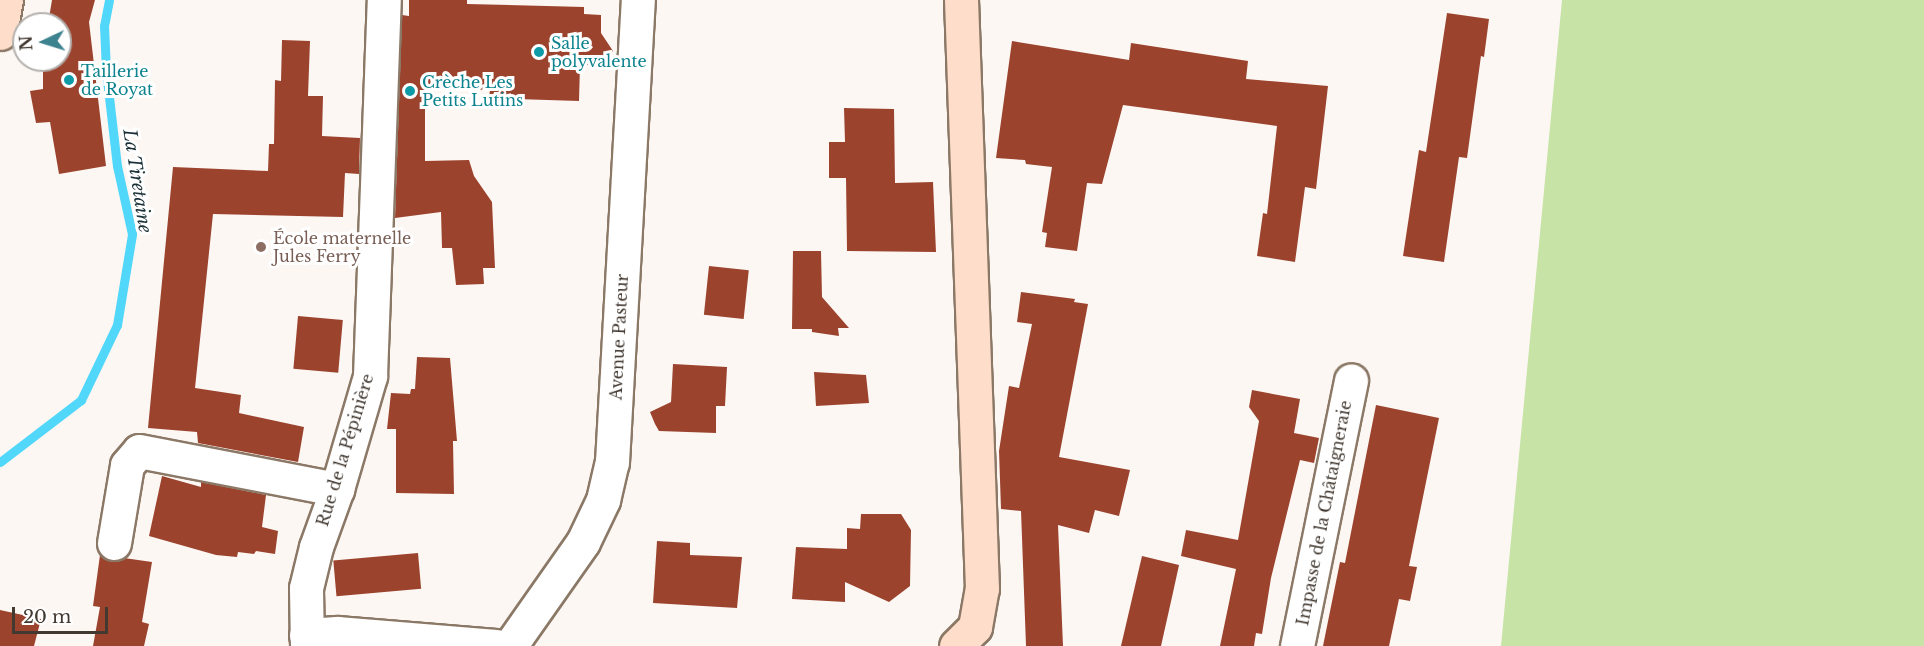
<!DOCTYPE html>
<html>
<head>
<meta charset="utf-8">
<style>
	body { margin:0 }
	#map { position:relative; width:1924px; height:646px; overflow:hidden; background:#fcf7f3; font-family:"Libre Baskerville",serif }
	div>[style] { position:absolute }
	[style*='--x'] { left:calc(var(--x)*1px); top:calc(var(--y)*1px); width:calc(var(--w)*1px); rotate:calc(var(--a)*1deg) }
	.green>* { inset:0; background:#c7e3a6 }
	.stream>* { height:9px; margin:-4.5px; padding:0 4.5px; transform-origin:4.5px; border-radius:4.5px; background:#51d7fa }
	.building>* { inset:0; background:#9c432e; transform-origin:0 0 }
	.roads { filter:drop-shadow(2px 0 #8b7866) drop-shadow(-2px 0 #8b7866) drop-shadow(0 2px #8b7866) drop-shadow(0 -2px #8b7866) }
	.minor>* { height:33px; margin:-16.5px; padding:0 16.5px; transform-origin:16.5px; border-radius:16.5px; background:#fff }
	.major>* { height:33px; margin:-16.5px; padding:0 16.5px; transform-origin:16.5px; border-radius:16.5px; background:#fedecb }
	.dots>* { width:16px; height:16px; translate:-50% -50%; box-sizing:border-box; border:3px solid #fff; border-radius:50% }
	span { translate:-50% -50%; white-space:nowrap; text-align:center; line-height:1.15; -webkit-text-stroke:6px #fff; paint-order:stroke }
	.culture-label { font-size:16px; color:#0d838f }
	.left { translate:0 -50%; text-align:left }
	.education-label { font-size:16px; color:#785e54 }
	.street-label { font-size:16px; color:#423931 }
	.water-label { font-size:18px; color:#182f35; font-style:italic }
	.north { position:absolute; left:12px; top:12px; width:60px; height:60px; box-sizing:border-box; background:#fff; border:2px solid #b3b0ad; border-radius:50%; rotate:266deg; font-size:16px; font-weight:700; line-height:24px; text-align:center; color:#423931 }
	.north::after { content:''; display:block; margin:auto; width:21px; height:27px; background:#3d838f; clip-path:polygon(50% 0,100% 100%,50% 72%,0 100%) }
	.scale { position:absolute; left:12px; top:607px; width:96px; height:27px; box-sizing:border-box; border:3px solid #423931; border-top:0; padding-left:8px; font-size:18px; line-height:21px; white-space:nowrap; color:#423931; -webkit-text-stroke:4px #fff; paint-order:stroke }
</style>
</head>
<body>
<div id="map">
	<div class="green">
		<i style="clip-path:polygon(1562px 0,1924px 0,1924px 646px,1501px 646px)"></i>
	</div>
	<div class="stream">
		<i style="--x:0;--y:462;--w:102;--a:-37.4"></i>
		<i style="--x:81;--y:400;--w:83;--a:-64.4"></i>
		<i style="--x:117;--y:325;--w:92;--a:-80.6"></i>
		<i style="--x:132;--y:234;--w:70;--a:-102.4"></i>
		<i style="--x:117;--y:166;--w:96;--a:-96.6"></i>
		<i style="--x:106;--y:71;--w:45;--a:-92.5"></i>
		<i style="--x:104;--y:26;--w:26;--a:-79"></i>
	</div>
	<div class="building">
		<i style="clip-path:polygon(52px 0,95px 0,89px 22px,106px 166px,59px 174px,50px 122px,36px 123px,30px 91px,43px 89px,43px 60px,60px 60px,60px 24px,48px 24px)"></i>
		<i style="clip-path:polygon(409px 0,467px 0,467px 4px,584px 7px,584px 14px,601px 15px,601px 33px,613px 51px,600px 65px,580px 65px,579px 101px,489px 98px,490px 90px,425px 87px,425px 161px,469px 160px,474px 176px,492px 202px,495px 268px,483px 268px,484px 284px,456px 285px,452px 248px,442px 248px,441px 212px,395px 218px,402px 15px,409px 16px)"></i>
		<i style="clip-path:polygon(1447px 13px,1489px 19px,1484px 57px,1481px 56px,1467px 158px,1459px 157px,1444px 262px,1403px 256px,1419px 150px,1426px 152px)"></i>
		<i style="clip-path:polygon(282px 40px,310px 41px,308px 96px,323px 96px,322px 136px,360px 138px,359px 174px,345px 173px,343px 217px,213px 214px,195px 388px,241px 395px,239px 413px,304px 427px,298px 462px,198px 443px,197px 432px,148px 428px,173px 167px,268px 171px,269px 144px,274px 144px,275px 80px,281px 81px)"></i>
		<i style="clip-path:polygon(1012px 41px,1129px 60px,1131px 43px,1248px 61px,1246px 79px,1328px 86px,1316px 189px,1305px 187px,1295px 262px,1257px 256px,1263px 213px,1267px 214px,1277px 126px,1123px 105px,1102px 184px,1087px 183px,1077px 251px,1045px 247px,1047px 233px,1042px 232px,1052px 167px,1026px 164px,1025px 160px,996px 158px)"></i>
		<i style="clip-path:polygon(844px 108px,894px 109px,895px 183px,933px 182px,936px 252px,847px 251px,846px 178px,829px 178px,829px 142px,845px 142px)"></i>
		<i style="clip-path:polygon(793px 251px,821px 251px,822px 297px,849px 328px,838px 328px,839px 336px,812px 332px,812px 329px,792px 329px)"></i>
		<i style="left:709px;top:266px;width:40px;height:49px;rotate:6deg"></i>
		<i style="clip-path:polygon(1021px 292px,1075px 299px,1074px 302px,1088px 304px,1059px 457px,1130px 470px,1119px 516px,1095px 510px,1089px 533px,1058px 525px,1063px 646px,1026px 646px,1021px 511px,1001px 509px,999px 451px,1009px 386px,1019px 388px,1032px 324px,1017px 322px)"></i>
		<i style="left:298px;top:316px;width:45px;height:53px;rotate:5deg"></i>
		<i style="clip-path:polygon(417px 357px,450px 358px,457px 441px,453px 441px,454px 494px,396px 493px,396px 429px,387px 429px,391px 393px,410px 394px,411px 389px,415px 389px)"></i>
		<i style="clip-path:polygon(673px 364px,727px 367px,725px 406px,716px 406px,716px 433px,659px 431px,655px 424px,650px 412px,671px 402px)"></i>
		<i style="clip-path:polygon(814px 372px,866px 375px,869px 403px,816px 406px)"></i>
		<i style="clip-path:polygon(1252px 390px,1300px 399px,1294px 433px,1319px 438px,1314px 463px,1300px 460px,1271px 578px,1262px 634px,1256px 633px,1254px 646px,1220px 646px,1236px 569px,1181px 556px,1186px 530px,1238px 540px,1259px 421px,1249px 407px)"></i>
		<i style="clip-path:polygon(1376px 405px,1439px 418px,1409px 566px,1417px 567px,1410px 601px,1399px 599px,1389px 646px,1323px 646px,1340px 562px,1345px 563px)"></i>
		<i style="clip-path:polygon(162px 476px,201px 487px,201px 482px,266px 495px,262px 527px,278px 531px,275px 554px,256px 551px,254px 554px,238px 552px,237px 557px,216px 555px,149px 536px)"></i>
		<i style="clip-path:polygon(861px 514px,901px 514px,911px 530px,910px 586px,889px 602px,845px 582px,845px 602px,792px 599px,796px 547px,847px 549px,847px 528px,860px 529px)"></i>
		<i style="clip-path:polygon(657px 541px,690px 543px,690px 555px,742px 557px,737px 608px,653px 603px)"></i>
		<i style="left:418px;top:553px;width:36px;height:85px;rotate:85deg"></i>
		<i style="clip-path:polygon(100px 555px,112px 562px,124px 558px,152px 562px,142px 622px,149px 624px,144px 646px,93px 646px,100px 607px,93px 606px)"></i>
		<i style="clip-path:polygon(1142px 556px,1179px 565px,1172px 597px,1161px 646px,1121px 646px)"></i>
		<i style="clip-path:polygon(0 610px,41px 619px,34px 646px,0 646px)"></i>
	</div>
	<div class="roads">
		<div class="minor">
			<i style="--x:114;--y:543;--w:79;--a:-80.5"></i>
			<i style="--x:127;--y:465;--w:18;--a:-49"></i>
			<i style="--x:139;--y:451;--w:202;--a:10.9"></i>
			<i style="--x:306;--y:635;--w:31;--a:-4"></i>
			<i style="--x:337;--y:633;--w:159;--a:4.7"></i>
			<i style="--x:307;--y:646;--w:58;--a:-91"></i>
			<i style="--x:306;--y:588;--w:42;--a:-76.3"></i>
			<i style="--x:316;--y:547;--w:62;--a:-70.1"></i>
			<i style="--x:337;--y:489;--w:118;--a:-73.7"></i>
			<i style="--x:370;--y:376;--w:376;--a:-87.9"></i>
			<i style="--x:510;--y:646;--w:127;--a:-54.9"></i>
			<i style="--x:583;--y:542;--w:47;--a:-64.5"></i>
			<i style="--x:603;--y:500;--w:39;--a:-77"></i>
			<i style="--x:612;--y:462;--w:463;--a:-86.8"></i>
			<i style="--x:1297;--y:646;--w:271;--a:-78.5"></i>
		</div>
		<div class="major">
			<i style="--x:0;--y:33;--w:34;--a:-80"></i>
			<i style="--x:956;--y:646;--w:27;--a:-45"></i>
			<i style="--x:975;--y:627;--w:39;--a:-80"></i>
			<i style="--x:982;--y:589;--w:589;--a:-92.04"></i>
		</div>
	</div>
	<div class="dots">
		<i style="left:539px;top:52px;background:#0f9aa8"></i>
		<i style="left:69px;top:80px;background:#0f9aa8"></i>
		<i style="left:410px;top:91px;background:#0f9aa8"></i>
		<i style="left:261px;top:247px;background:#8d6e63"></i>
	</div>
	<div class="culture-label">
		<span class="left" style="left:551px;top:52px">Salle<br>polyvalente</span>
		<span class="left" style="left:81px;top:80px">Taillerie<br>de Royat</span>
		<span class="left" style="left:422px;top:91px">Crèche Les<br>Petits Lutins</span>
	</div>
	<div class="education-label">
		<span class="left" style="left:273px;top:247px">École maternelle<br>Jules Ferry</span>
	</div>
	<div class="street-label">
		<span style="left:619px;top:337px;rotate:-87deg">Avenue Pasteur</span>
		<span style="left:345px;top:450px;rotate:-73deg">Rue de la Pépinière</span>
		<span style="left:1324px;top:513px;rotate:-79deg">Impasse de la Châtaigneraie</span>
	</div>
	<div class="water-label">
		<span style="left:137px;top:181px;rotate:81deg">La Tiretaine</span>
	</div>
	<div class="north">N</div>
	<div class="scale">20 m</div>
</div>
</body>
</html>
